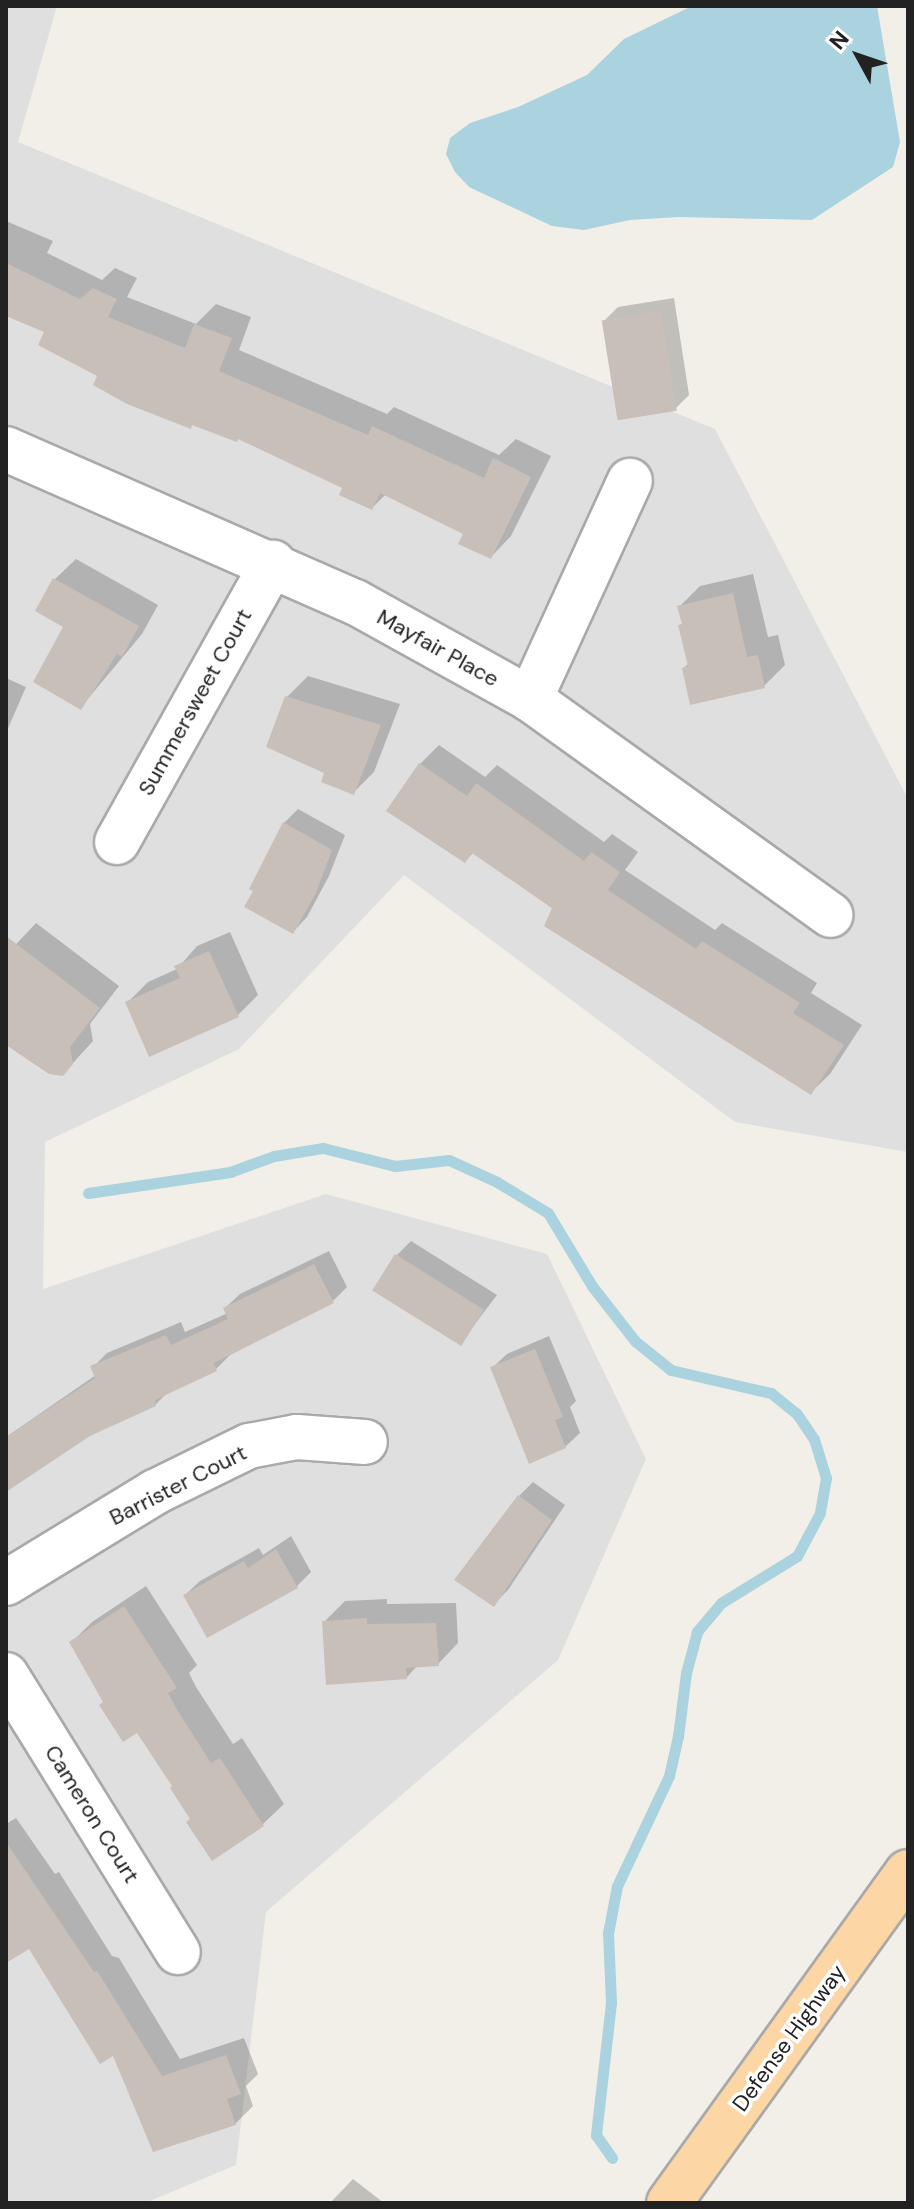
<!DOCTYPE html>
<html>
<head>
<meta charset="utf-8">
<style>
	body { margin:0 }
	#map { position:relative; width:914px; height:2209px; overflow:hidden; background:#f2efe9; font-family:"DM Sans",sans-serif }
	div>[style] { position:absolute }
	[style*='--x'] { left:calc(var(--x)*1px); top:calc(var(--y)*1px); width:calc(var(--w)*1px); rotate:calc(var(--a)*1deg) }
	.residential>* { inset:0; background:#e0dfdf }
	.water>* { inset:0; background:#aad3df }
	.shadow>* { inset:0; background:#0003 }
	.stream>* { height:11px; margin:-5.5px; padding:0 5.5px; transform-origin:5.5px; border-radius:5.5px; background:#aad3df }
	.building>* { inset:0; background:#c7bfb8; transform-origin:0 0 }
	.roads { filter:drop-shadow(2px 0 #a9a9a9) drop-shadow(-2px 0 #a9a9a9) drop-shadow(0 2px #a9a9a9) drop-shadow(0 -2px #a9a9a9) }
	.minor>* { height:44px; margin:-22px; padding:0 22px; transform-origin:22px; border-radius:22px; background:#fff }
	.major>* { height:44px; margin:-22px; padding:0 22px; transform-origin:22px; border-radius:22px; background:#fcd6a4 }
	span { translate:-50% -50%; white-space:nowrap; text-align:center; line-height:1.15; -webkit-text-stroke:7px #fff; paint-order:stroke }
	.street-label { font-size:22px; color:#222 }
	.frame { position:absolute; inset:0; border:8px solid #222; pointer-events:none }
	.north { position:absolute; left:818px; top:16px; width:80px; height:80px; -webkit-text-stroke:6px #fff; paint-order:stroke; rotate:310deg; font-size:22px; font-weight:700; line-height:32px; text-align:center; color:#222 }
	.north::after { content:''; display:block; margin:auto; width:28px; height:36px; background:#222; clip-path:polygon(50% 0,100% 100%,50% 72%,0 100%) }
</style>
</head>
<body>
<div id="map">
	<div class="residential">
		<i style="clip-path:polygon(6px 6px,57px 6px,18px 142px,715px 429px,908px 799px,908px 1152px,735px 1122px,404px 875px,239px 1049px,45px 1142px,43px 1289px,326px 1194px,547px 1254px,646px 1459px,558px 1660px,266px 1912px,236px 2165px,145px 2203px,6px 2203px)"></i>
	</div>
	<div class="water">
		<i style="clip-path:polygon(692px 6px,877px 6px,900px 142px,893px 167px,812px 220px,679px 217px,630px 220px,584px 230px,552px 226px,469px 187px,455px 172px,446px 154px,450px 138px,470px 123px,518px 107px,587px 75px,624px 39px)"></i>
	</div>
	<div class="shadow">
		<i style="clip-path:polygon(6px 221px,53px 241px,47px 253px,102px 280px,115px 268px,137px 278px,127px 297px,196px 324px,216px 304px,251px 317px,239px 350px,387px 414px,394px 407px,499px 455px,516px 439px,551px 456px,511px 536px,491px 557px,466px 533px,386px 494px,372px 508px,345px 487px,239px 437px,193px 424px,100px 375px,47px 331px,6px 313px)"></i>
		<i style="clip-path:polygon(674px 298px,689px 395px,675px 409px,604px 321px,618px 307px)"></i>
		<i style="clip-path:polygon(76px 559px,158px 605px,142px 634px,81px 707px,55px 579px)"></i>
		<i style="clip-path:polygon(753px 574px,768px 637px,778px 635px,785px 665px,764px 686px,684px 668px,689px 663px,679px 607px,700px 586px)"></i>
		<i style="clip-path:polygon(308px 676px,400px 704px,374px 772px,353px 793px,327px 772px,287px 697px)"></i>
		<i style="clip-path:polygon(6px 678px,26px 687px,6px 733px)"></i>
		<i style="clip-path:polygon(439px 745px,485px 777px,497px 765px,604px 842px,612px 834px,638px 852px,625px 870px,715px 930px,722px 923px,817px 983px,811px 993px,862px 1025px,830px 1074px,810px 1093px,474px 852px,465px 861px,420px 764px)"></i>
		<i style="clip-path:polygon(298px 809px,345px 835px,329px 876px,307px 917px,293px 932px,255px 890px,284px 823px)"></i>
		<i style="clip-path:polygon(36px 923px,119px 986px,90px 1024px,93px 1041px,63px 1074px,6px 1043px,6px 955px)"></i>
		<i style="clip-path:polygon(230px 932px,258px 995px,238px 1015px,127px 1003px,148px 982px,177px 969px,197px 946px)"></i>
		<i style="clip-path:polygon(411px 1241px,497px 1295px,462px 1341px,397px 1255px)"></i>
		<i style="clip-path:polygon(329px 1251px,347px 1287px,332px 1302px,230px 1355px,216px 1369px,168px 1392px,155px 1405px,89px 1434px,6px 1489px,6px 1437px,96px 1375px,93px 1367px,107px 1353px,181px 1322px,185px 1332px,228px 1313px,225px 1308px,240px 1294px)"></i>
		<i style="clip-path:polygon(549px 1336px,576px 1401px,570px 1407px,580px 1433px,565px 1447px,492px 1368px,507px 1354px)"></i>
		<i style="clip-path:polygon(533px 1482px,565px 1505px,508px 1590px,494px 1604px,519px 1496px)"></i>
		<i style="clip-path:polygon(291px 1536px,311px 1572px,297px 1586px,185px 1595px,200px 1581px,259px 1548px,263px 1555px)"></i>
		<i style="clip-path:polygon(146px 1586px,197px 1665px,189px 1673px,196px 1687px,233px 1744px,242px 1738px,284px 1804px,263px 1824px,212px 1858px,175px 1786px,137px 1731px,105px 1701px,71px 1643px,92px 1622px)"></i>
		<i style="clip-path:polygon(387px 1599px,387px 1604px,456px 1603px,458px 1643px,438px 1664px,418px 1665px,406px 1678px,324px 1622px,345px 1601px)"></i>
		<i style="clip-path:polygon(16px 1818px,55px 1874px,59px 1872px,112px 1956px,119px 1958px,180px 2059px,244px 2038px,258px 2074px,246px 2086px,253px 2106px,235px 2124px,114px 2053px,30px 1946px,6px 1950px,6px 1824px)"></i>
		<i style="clip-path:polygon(353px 2179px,384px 2203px,330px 2203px)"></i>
	</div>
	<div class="stream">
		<i style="--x:88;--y:1193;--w:144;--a:-8.4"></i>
		<i style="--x:230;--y:1172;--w:47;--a:-20"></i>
		<i style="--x:274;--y:1156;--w:50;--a:-9.3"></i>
		<i style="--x:323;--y:1148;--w:74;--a:14"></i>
		<i style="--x:395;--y:1166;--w:54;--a:-6.3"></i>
		<i style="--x:449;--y:1160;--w:53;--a:24.6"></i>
		<i style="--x:497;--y:1182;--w:60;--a:31.3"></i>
		<i style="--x:548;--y:1213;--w:85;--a:58.9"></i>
		<i style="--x:592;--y:1286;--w:70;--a:52"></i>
		<i style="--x:635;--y:1341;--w:46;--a:38.9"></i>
		<i style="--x:671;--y:1370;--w:103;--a:13"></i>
		<i style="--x:771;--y:1393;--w:33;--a:39"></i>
		<i style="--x:797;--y:1414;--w:30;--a:56"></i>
		<i style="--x:814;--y:1439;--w:41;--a:72.9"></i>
		<i style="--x:826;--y:1478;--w:36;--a:100"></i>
		<i style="--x:820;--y:1513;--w:49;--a:118.1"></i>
		<i style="--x:797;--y:1556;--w:89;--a:148.3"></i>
		<i style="--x:721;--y:1603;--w:38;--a:130"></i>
		<i style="--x:697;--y:1632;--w:42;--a:105"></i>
		<i style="--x:686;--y:1673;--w:64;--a:97.2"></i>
		<i style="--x:678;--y:1736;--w:41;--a:102.7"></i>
		<i style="--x:669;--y:1776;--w:122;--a:115.3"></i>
		<i style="--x:617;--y:1886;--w:48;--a:100.8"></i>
		<i style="--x:608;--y:1933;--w:70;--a:87.5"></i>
		<i style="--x:611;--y:2003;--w:133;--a:96.5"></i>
		<i style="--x:596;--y:2135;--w:28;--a:55"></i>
	</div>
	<div class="building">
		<i style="clip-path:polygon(6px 263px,80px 299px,93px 288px,117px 299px,108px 317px,185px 348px,194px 324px,232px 338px,219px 371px,368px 435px,372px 426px,484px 478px,493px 458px,531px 477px,491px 559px,458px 544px,463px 534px,380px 493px,372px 510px,339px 495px,342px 488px,238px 439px,237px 442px,192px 425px,191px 429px,127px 404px,93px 385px,97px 376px,38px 345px,44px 332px,6px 316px)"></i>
		<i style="left:661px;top:311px;width:101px;height:60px;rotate:81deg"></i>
		<i style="clip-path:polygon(53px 578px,139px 626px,122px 657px,117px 654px,81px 710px,33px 682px,63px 627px,35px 611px)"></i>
		<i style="clip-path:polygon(733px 593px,747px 657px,758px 655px,765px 688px,690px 705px,682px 668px,688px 666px,678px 625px,682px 624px,677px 606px)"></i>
		<i style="clip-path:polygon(285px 696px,381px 725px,354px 795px,321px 782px,324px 773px,266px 747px)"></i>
		<i style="clip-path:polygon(419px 763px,467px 796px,476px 783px,584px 861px,591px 852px,620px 872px,608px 890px,696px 949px,702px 941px,800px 1003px,793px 1013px,844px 1045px,811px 1095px,544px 926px,552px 908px,472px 853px,465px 863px,386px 811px)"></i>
		<i style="clip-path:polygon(283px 822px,332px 850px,316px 893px,293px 934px,244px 907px,253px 891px,249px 889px)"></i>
		<i style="clip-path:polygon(6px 936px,100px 1008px,70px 1047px,73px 1064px,63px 1076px,49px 1074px,6px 1045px)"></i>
		<i style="clip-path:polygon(209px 951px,239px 1017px,149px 1057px,125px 1002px,180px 978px,174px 966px)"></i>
		<i style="left:395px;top:1254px;width:105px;height:43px;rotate:32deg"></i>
		<i style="clip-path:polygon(314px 1264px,334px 1303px,214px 1363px,217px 1371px,155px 1400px,156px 1406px,90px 1436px,6px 1492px,6px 1437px,95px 1378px,90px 1366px,166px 1335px,171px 1345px,228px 1319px,223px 1308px)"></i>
		<i style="clip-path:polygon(535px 1349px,563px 1417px,555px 1420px,566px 1448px,529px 1464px,490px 1367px)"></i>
		<i style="clip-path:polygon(518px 1495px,552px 1520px,494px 1607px,454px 1580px)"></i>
		<i style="clip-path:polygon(276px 1549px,298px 1588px,207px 1638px,183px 1595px,244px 1561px,248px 1568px)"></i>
		<i style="clip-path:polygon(124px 1606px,177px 1688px,168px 1693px,176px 1708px,211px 1763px,220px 1758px,264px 1826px,212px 1861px,186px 1822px,190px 1819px,170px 1788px,172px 1786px,137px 1733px,123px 1742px,99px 1705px,103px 1702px,69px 1642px)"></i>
		<i style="clip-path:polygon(367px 1618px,367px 1624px,436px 1623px,439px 1666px,406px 1668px,407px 1679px,326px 1685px,322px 1621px)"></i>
		<i style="clip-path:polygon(6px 1842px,94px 1972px,97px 1971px,101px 1977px,162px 2076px,226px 2055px,241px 2094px,227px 2099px,236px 2125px,153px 2152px,113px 2056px,100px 2064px,29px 1949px,6px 1963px)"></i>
	</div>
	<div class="roads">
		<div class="minor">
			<i style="--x:6;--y:449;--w:381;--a:23.7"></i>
			<i style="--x:355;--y:602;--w:200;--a:29"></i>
			<i style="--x:530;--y:699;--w:370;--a:35.7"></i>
			<i style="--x:530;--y:699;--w:240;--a:-65.4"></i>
			<i style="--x:117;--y:842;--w:320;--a:-60.8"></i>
			<i style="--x:6;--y:1583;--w:175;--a:-31.4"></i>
			<i style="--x:155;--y:1492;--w:105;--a:-26.1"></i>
			<i style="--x:249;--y:1446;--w:49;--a:-10.6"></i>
			<i style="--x:297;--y:1437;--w:68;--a:4.2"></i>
			<i style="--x:6;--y:1675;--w:326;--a:58.2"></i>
		</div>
		<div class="major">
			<i style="--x:669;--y:2203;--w:408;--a:-54.2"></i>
		</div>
	</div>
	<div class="street-label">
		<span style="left:438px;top:648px;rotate:29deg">Mayfair Place</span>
		<span style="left:195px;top:702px;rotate:-61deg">Summersweet Court</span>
		<span style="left:178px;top:1485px;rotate:-27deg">Barrister Court</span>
		<span style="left:92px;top:1814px;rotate:58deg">Cameron Court</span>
		<span style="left:789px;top:2038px;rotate:-54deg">Defense Highway</span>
	</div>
	<div class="frame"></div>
	<div class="north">N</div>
</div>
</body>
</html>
